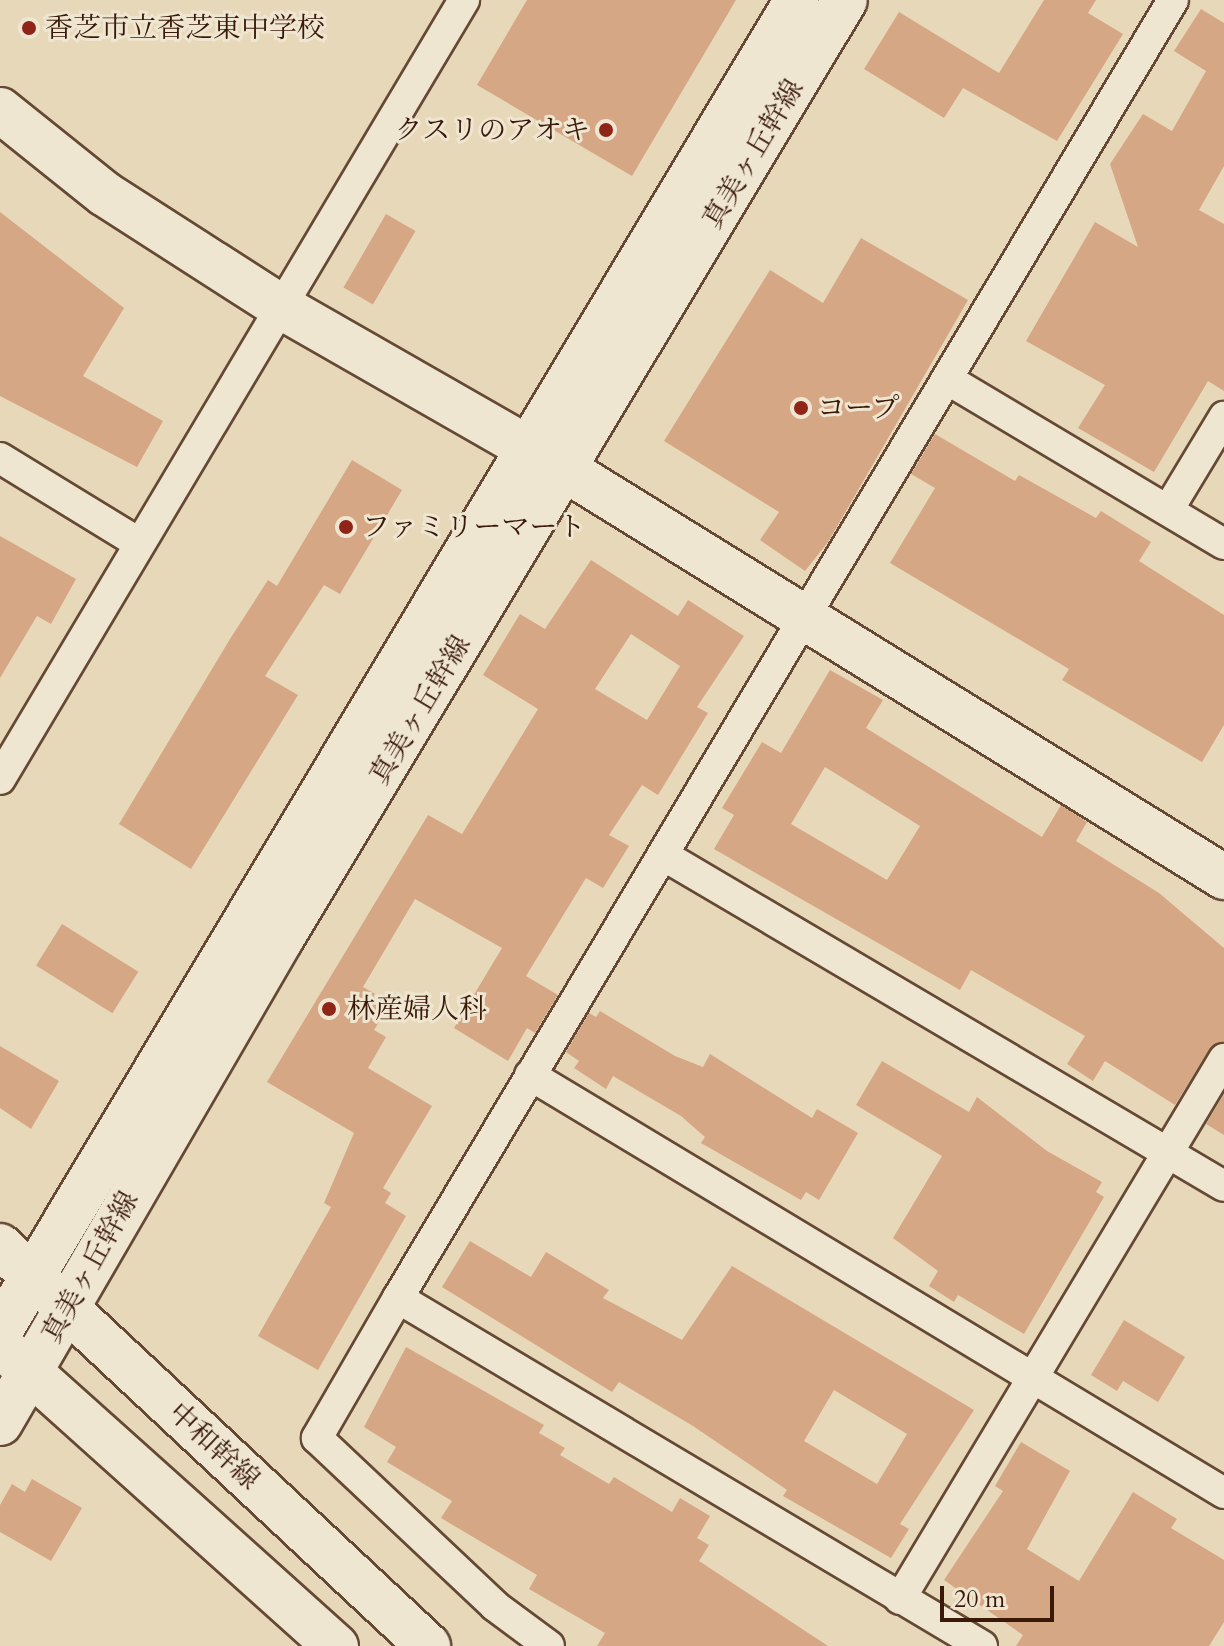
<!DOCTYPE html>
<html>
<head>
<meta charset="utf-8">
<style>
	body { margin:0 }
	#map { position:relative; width:1224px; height:1646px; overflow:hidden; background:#e7d8b9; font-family:Cardo,"Noto Serif JP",serif }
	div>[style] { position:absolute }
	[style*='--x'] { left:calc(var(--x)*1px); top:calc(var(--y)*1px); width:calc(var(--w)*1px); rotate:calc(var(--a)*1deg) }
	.building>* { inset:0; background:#d6a784; transform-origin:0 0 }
	.roads { filter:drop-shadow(2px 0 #654934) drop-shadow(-2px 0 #654934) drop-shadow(0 2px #654934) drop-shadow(0 -2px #654934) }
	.street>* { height:30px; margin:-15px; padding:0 15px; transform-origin:15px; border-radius:15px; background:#efe6d2 }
	.secondary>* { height:44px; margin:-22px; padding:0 22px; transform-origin:22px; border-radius:22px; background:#efe6d2 }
	.dots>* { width:22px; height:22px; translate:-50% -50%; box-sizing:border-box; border:4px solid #efe6d2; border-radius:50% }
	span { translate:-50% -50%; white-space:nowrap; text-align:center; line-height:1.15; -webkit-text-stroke:6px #efe6d2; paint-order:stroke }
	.poi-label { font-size:28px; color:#3a1908 }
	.left { translate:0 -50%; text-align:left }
	.right { translate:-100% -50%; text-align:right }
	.street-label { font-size:28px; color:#3a1908 }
	.scale { position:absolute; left:940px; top:1586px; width:114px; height:36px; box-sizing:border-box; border:4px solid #3a1908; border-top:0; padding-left:10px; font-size:24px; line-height:28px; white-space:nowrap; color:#3a1908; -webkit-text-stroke:6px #efe6d2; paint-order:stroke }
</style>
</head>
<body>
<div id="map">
	<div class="building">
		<i style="clip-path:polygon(527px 0,736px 0,632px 176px,477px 85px)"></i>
		<i style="clip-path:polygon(1044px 0,1096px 0,1088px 13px,1123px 34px,1057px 141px,963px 88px,944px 118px,864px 69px,899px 12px,999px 73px)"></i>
		<i style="clip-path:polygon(1201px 9px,1224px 23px,1224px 166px,1199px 210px,1224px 224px,1224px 391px,1208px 381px,1154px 472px,1078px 428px,1105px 385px,1026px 341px,1095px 222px,1138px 247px,1110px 164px,1143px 114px,1172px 131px,1206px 71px,1174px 51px)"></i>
		<i style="clip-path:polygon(0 212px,124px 308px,83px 376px,163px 421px,137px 467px,0 396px)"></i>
		<i style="left:386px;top:214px;width:34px;height:85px;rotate:30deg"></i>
		<i style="clip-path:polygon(861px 238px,968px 300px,828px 542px,805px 571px,760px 540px,779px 512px,664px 441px,770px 270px,823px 303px)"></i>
		<i style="clip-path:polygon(935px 434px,1015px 481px,1019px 475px,1096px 518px,1101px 511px,1151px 542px,1139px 561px,1224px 615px,1224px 725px,1202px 762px,1062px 680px,1069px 669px,890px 563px,935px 488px,911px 474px)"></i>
		<i style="clip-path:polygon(352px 460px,402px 490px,340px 594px,324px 585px,265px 676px,298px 695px,191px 869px,119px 824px,230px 639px,268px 580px,277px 586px)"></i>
		<i style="clip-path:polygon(0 536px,76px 579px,51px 624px,37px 616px,0 678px)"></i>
		<i style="clip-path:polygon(evenodd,591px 560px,678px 616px,688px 600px,744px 636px,697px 707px,708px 713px,658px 795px,642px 785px,609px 835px,629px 846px,603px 888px,586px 878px,526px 976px,558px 995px,535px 1033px,527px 1028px,508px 1061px,454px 1028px,502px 948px,415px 899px,363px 987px,391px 1003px,374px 1030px,386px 1037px,368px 1068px,432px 1106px,383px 1188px,391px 1193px,385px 1203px,406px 1216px,318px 1370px,258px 1336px,331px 1207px,324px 1203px,354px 1133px,267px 1082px,428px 815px,462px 834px,538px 709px,483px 675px,520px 614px,545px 629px,591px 560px,631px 634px,680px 666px,647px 720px,595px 689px,631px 634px)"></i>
		<i style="clip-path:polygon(evenodd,830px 670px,883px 700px,866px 728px,1042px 837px,1061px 805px,1087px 822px,1076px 841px,1159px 893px,1224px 948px,1224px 1041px,1209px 1050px,1175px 1105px,1105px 1061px,1093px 1081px,1067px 1064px,1085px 1036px,971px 970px,960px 990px,714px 849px,734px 815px,722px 808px,762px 742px,781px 753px,830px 670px,825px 767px,920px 826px,887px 880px,791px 824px,825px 767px)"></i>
		<i style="left:62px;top:924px;width:90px;height:49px;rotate:32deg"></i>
		<i style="clip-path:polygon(600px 1011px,675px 1056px,703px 1067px,710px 1054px,812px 1118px,817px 1109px,858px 1133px,819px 1200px,806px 1192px,801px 1200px,701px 1143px,705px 1137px,681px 1116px,613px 1076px,606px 1089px,574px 1068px,579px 1061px,566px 1052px,589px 1013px,596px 1017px)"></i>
		<i style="clip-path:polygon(0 1046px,59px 1081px,31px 1129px,0 1108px)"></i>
		<i style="clip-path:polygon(882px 1061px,969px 1112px,977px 1097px,1047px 1151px,1102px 1182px,1096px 1192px,1104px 1197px,1024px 1334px,958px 1295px,954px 1302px,929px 1286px,938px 1271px,893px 1238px,942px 1156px,856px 1105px)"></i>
		<i style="clip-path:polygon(1224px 1094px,1224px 1135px,1206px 1124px)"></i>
		<i style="clip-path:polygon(evenodd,470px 1241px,531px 1277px,546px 1252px,609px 1290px,603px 1298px,682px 1340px,732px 1266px,974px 1410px,900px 1524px,909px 1529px,891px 1558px,783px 1496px,787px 1490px,693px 1426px,619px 1382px,612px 1392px,442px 1287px,470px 1241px,834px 1390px,907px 1434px,877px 1484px,804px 1441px,834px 1390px)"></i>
		<i style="clip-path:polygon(1124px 1320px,1185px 1357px,1158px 1402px,1123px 1381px,1117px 1391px,1091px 1375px)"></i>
		<i style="clip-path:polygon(406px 1347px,544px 1425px,539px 1433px,565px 1448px,560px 1455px,609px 1484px,614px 1477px,672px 1512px,680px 1498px,710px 1516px,697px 1538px,709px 1545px,699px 1561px,828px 1646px,597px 1646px,605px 1633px,529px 1589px,537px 1575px,441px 1518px,452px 1501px,387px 1462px,396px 1447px,364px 1427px)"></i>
		<i style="clip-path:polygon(1021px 1442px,1070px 1471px,1027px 1549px,1079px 1581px,1133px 1492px,1177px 1519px,1171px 1528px,1224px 1560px,1224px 1622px,1209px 1646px,1016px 1646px,1023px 1635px,944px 1580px,1003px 1491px,995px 1486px)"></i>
		<i style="clip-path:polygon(32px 1479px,82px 1508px,51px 1561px,0 1532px,0 1505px,12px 1484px,25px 1492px)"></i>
	</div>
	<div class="roads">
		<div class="street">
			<i style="--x:947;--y:379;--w:322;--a:30.8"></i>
			<i style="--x:0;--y:458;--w:161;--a:31.5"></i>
			<i style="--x:1168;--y:510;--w:109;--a:-58.9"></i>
			<i style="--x:0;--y:779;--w:907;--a:-59.22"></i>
			<i style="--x:663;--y:855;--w:651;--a:30.54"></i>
			<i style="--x:530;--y:1075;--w:810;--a:31.06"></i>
			<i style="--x:398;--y:1298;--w:162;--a:120.1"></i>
			<i style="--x:317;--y:1438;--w:245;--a:43.3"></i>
			<i style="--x:495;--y:1606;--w:67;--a:36.5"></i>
			<i style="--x:900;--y:1599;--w:630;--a:-59.04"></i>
			<i style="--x:982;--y:1646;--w:680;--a:-149.21"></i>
			<i style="--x:398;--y:1298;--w:1512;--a:-59.16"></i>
		</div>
		<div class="secondary">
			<i style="--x:0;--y:110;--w:134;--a:38.7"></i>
			<i style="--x:105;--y:194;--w:206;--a:32.7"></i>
			<i style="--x:278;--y:305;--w:332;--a:29.8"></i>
			<i style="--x:566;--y:470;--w:774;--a:31.74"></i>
			<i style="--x:0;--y:1246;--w:586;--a:43.06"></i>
			<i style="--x:0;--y:1331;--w:1551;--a:-59.09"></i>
			<i style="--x:10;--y:1354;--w:438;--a:41.9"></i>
			<i style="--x:0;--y:1423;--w:560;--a:-59.86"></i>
			<i style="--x:281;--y:939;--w:1095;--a:-59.01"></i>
		</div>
	</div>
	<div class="dots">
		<i style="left:29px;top:28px;background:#8f2418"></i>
		<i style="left:606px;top:130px;background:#8f2418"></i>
		<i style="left:801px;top:408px;background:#8f2418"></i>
		<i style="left:346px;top:527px;background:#8f2418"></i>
		<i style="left:329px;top:1009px;background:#8f2418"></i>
	</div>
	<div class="poi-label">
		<span class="left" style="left:45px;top:28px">香芝市立香芝東中学校</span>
		<span class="right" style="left:590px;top:130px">クスリのアオキ</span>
		<span class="left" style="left:817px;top:408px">コープ</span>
		<span class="left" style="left:362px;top:527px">ファミリーマート</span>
		<span class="left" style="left:347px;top:1009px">林産婦人科</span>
	</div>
	<div class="street-label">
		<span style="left:753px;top:154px;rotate:-59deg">真美ヶ丘幹線</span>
		<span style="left:420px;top:710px;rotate:-59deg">真美ヶ丘幹線</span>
		<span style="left:90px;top:1267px;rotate:-61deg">真美ヶ丘幹線</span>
		<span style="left:214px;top:1446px;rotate:43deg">中和幹線</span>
	</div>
	<div class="scale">20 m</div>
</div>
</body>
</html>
